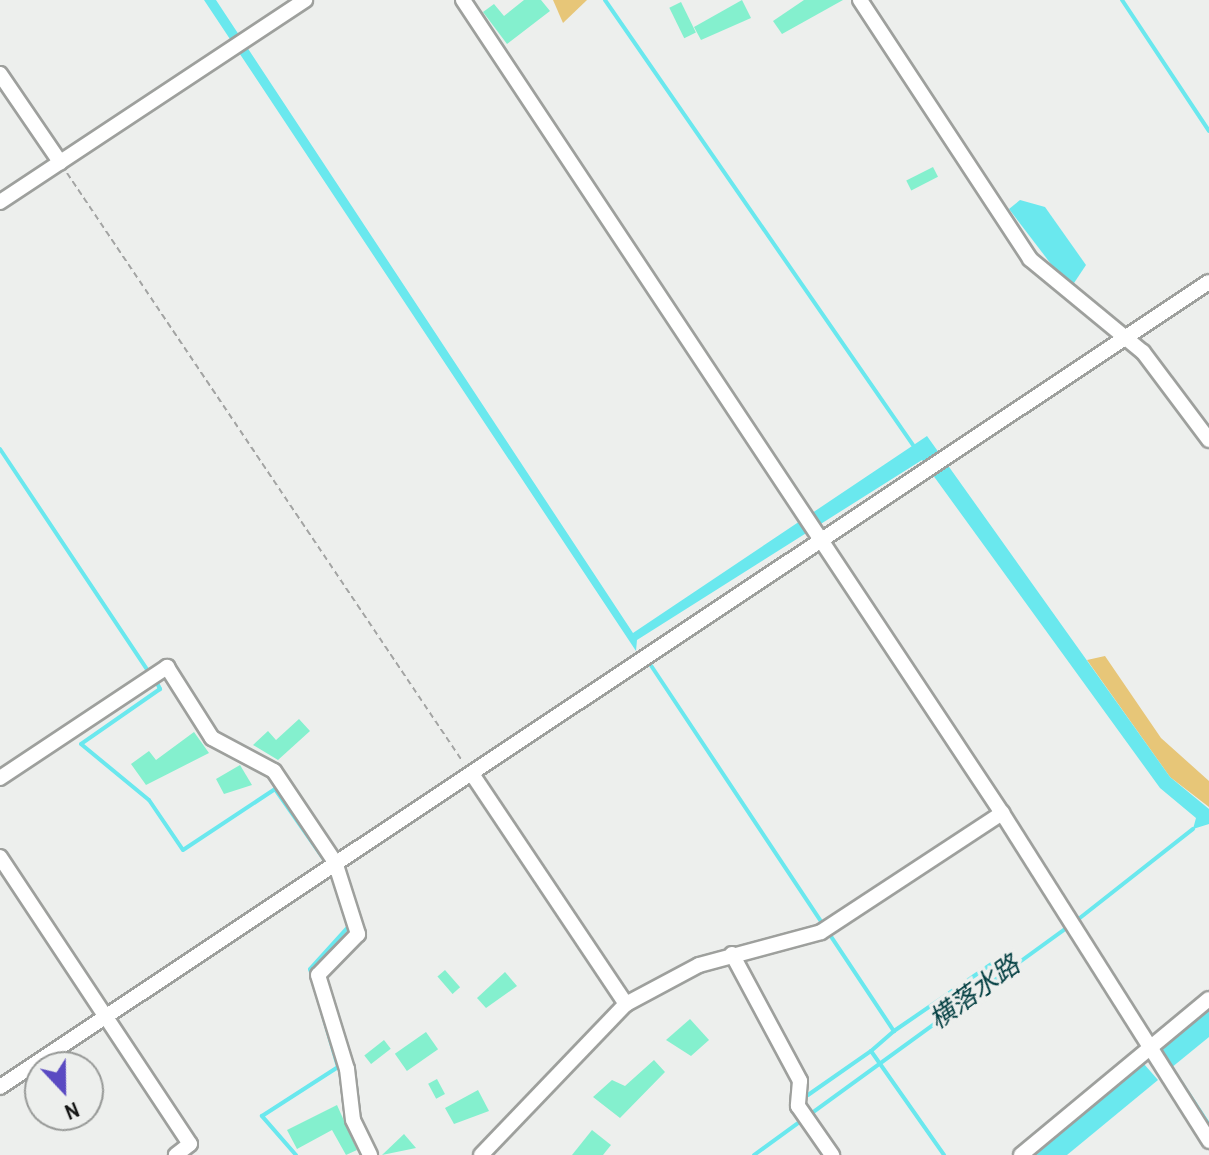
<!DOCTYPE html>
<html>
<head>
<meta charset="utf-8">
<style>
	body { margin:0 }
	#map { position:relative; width:1209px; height:1155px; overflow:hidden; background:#edefed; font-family:"Archivo Narrow","Noto Sans JP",sans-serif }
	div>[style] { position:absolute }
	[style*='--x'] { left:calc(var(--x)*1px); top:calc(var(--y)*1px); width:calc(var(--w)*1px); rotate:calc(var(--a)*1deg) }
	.green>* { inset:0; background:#e7c678 }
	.water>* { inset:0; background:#6ae8ee }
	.stream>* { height:4px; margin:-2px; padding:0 2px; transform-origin:2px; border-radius:2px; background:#6ae8ee }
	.building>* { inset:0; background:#84f0ce; transform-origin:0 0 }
	.path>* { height:2px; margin-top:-1px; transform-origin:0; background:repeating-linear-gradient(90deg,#a3a4a3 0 6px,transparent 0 10px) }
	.roads { filter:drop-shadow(2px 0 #9ea09d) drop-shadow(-2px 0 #9ea09d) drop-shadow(0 2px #9ea09d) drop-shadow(0 -2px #9ea09d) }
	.minor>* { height:14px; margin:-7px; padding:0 7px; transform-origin:7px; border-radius:7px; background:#fff }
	span { translate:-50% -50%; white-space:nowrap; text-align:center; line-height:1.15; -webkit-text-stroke:7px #edefed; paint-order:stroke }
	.water-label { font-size:26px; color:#003d40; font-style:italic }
	.north { position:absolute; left:24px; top:1051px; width:80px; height:80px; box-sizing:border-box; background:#edefed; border:2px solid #979997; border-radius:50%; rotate:158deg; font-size:22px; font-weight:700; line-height:32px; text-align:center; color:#161716 }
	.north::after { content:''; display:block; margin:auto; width:28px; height:36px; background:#5a4ac2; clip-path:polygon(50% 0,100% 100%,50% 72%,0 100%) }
</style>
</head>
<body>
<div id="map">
	<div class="green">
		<i style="clip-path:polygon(553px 0,587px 0,563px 23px)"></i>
		<i style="clip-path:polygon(1105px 656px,1161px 738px,1209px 781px,1209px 807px,1170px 777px,1087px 660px)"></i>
	</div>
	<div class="water">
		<i style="clip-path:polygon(204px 0,216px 0,633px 633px,927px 436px,1170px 777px,1209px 809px,1209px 824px,1193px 829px,1196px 818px,1160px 788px,922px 460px,637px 640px,636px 651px)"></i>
		<i style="clip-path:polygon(1020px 200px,1045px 207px,1086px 265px,1070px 289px,1009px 209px)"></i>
		<i style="clip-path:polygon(1209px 1010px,1209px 1037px,1171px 1068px,1159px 1051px)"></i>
		<i style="clip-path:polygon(1144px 1064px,1158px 1080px,1067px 1155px,1035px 1155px)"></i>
	</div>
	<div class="stream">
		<i style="--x:605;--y:0;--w:541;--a:55.31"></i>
		<i style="--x:1122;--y:0;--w:157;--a:56.4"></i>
		<i style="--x:0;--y:449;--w:267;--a:56.3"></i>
		<i style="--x:650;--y:664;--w:441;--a:56.4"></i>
		<i style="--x:894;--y:1031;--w:30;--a:139"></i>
		<i style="--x:871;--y:1051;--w:127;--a:54.9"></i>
		<i style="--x:157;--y:683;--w:7;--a:63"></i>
		<i style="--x:160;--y:689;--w:96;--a:145.2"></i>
		<i style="--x:81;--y:744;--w:88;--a:39.5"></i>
		<i style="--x:149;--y:800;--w:60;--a:55.8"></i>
		<i style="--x:183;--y:850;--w:110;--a:-33.5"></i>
		<i style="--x:275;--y:789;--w:84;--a:55.2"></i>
		<i style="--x:1076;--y:921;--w:149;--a:-38.2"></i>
		<i style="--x:312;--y:976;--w:7;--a:-106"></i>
		<i style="--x:310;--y:969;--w:58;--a:-47.8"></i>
		<i style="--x:894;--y:1031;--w:124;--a:-34.5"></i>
		<i style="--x:1173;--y:1070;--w:66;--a:56.8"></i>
		<i style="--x:808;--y:1095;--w:77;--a:-34.9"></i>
		<i style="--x:296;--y:1155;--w:52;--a:-131.1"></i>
		<i style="--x:262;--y:1116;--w:90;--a:-32.8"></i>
		<i style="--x:338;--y:1067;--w:57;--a:-106.2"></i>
		<i style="--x:754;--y:1155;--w:389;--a:-36"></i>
	</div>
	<div class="building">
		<i style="clip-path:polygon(524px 0,541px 0,550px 11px,507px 44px,483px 12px,494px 4px,504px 16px)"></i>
		<i style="clip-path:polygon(742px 0,751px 18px,701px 40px,694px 27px)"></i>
		<i style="clip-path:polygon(804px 0,843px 0,782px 34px,773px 21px)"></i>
		<i style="left:681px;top:2px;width:34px;height:13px;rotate:64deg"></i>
		<i style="left:933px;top:167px;width:11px;height:30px;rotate:63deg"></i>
		<i style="clip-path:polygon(299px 719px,310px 731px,278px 760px,253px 745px,268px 731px,276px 740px)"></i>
		<i style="clip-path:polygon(194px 732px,209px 753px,146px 785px,131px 764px,149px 751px,156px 760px)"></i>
		<i style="clip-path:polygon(240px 765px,252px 785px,224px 794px,216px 779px)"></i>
		<i style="left:445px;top:970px;width:23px;height:10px;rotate:49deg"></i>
		<i style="clip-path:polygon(505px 972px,517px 986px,486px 1008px,477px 998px)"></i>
		<i style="clip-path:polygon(690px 1019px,709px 1040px,691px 1056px,666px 1040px)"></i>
		<i style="left:426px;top:1032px;width:21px;height:38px;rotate:55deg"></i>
		<i style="left:384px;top:1040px;width:11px;height:25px;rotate:52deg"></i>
		<i style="clip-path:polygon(654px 1060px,665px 1072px,620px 1118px,593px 1097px,612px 1080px,625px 1086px)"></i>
		<i style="left:437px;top:1079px;width:17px;height:10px;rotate:62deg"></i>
		<i style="clip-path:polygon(478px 1090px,489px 1111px,454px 1124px,445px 1108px)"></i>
		<i style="clip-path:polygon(337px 1105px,357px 1150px,346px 1155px,332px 1130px,297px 1149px,287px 1130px)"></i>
		<i style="clip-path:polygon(592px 1130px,611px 1145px,603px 1155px,572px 1155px)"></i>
		<i style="clip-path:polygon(404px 1134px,416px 1148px,382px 1155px)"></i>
	</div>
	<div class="path">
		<i style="--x:67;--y:173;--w:710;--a:56.09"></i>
	</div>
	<div class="roads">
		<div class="minor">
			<i style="--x:463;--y:0;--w:975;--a:56.46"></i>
			<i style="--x:1002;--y:813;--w:388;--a:57.7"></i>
			<i style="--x:860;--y:0;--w:310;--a:56.7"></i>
			<i style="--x:1030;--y:259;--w:146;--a:39.5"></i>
			<i style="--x:1143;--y:352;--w:110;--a:53.1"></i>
			<i style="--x:0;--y:74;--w:107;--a:55.7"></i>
			<i style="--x:0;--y:202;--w:366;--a:-33.5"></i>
			<i style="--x:472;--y:774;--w:277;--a:56.2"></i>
			<i style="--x:0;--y:778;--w:201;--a:-33.6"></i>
			<i style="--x:167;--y:667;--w:84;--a:57.6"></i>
			<i style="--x:212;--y:738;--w:70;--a:28"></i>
			<i style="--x:274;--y:771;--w:110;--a:56.2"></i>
			<i style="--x:335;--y:862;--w:76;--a:72.3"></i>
			<i style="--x:358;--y:934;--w:57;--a:134.3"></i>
			<i style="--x:318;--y:975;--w:98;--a:72.9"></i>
			<i style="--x:347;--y:1069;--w:51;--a:83.3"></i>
			<i style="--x:353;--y:1120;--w:39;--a:64"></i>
			<i style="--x:0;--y:857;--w:344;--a:56.5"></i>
			<i style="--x:190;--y:1144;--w:18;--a:142"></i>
			<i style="--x:732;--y:954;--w:144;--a:61.8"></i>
			<i style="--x:800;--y:1081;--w:25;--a:95"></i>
			<i style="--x:798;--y:1106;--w:60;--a:55.2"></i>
			<i style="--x:0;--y:1087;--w:1452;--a:-33.66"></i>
			<i style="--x:481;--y:1155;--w:209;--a:-46.2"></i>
			<i style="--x:626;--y:1004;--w:83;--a:-28.1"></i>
			<i style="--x:699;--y:965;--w:126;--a:-15.1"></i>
			<i style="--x:821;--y:932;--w:217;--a:-33.3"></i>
			<i style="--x:1021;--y:1155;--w:244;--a:-39.7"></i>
		</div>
	</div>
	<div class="water-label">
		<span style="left:974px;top:992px;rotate:-36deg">横落水路</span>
	</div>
	<div class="north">N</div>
</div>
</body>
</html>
